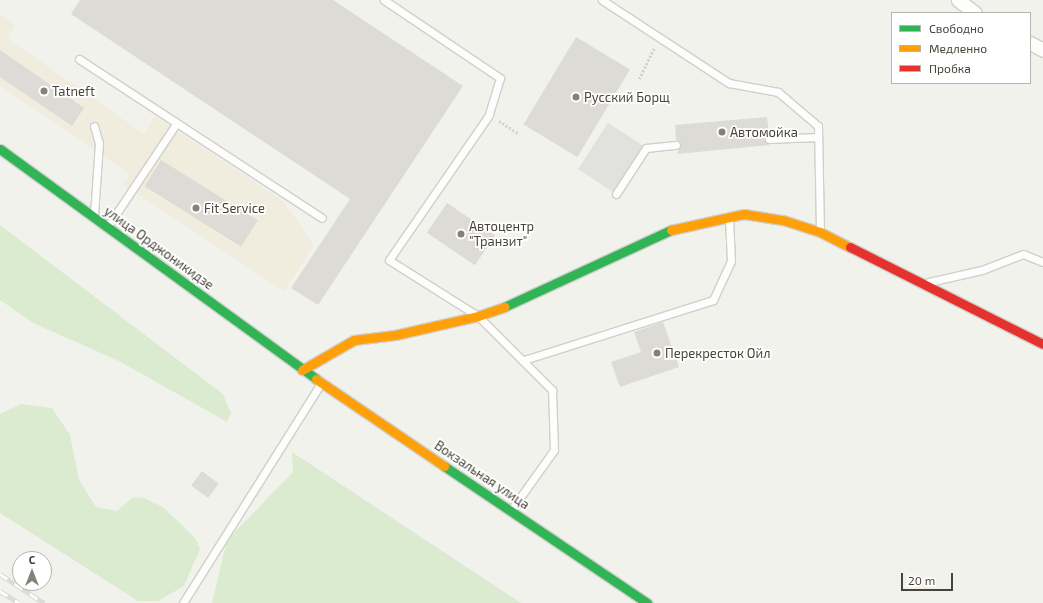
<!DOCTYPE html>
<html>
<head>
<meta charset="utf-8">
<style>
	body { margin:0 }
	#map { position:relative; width:1043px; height:603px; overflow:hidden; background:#f2f2ed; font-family:"Exo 2",sans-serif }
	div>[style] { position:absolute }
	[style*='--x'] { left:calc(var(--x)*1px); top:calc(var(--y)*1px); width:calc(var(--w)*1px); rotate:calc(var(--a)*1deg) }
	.commercial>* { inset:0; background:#f0ecde }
	.green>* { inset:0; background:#dbebcf }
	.parking>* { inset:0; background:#e1e1dd; transform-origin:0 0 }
	.building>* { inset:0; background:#dcdbd6; transform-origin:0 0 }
	.path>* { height:2.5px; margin-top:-1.25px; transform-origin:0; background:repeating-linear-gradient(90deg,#d2d2cb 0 2px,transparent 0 4px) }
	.roads { filter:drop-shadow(1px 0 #d0cfcb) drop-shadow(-1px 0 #d0cfcb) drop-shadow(0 1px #d0cfcb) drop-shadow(0 -1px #d0cfcb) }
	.lane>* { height:7px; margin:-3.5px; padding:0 3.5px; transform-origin:3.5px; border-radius:3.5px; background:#fdfdfc }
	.street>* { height:13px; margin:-6.5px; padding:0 6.5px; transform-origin:6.5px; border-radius:6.5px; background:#fdfdfc }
	.fast>* { height:9px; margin:-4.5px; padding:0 4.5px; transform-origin:4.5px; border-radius:4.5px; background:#30b455 }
	.slow>* { height:9px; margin:-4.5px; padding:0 4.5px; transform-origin:4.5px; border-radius:4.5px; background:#ff9f0a }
	.jam>* { height:9px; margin:-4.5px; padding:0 4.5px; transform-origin:4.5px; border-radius:4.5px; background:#e5322d }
	.rail>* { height:4.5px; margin-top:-2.25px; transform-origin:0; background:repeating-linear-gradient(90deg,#fff 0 9px,#dadad9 0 18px); box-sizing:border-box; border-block:1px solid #dadad9 }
	.dots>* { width:11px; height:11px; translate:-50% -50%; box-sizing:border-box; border:2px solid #fff; border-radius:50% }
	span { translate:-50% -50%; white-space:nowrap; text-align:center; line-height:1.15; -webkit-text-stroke:3.5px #fff; paint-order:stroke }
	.poi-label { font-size:13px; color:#484439 }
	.left { translate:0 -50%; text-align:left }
	.street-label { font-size:13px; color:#484439 }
	.legend { position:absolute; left:891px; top:12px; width:140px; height:72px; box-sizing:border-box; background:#fff; border:1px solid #b6b4b0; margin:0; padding:5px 7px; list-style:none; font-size:12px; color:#484439 }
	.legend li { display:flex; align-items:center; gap:8px; height:20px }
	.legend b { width:20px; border:1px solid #b6b4b0 }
	.north { position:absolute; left:12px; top:551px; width:40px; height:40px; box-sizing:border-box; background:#fff; border:1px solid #b6b4b0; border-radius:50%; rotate:0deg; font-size:11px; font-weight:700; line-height:16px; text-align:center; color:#484439 }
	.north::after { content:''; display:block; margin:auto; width:14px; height:18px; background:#848178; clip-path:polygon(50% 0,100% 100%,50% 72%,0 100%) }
	.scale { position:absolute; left:901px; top:573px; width:52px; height:18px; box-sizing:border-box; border:2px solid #484439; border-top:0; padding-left:5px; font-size:12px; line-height:14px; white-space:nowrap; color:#484439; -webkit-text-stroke:3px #fff; paint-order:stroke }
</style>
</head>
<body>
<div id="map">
	<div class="commercial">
		<i style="clip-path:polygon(0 14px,15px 25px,7px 38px,144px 134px,155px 116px,283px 201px,314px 245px,284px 291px,123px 184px,130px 174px,0 86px)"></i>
	</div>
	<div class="green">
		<i style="clip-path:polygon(0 225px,223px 394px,231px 413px,227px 422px,119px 361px,33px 323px,0 300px)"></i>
		<i style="clip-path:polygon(21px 404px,52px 408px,70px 435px,79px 480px,96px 507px,117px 511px,133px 497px,144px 498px,163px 507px,196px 539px,200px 549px,184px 586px,158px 601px,138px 601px,0 513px,0 414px)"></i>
		<i style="clip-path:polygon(292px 452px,521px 603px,212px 603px,227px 540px,293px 472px)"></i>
	</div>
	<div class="parking">
		<i style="left:608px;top:123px;width:45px;height:55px;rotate:33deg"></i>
	</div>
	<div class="building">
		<i style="clip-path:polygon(80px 0,333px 0,463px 86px,318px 305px,291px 288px,350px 199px,71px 14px)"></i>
		<i style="left:576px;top:37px;width:63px;height:102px;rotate:31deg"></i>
		<i style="clip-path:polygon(0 50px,84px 108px,72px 126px,0 77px)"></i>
		<i style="clip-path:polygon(767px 117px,769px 134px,764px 140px,770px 145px,677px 154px,681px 144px,676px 140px,675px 125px)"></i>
		<i style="left:161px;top:160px;width:114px;height:31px;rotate:32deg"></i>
		<i style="left:447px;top:203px;width:58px;height:36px;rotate:34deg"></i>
		<i style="clip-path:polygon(663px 322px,679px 367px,620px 387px,611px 362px,641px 352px,634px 332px)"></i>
		<i style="left:202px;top:471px;width:21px;height:18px;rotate:37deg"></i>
	</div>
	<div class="path">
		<i style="--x:639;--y:79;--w:34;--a:-64"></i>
		<i style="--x:499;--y:121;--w:24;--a:33"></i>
	</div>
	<div class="roads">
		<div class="lane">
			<i style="--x:384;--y:0;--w:140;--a:33.9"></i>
			<i style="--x:500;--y:78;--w:39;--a:107"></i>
			<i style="--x:489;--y:115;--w:176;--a:124.6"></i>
			<i style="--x:389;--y:260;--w:105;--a:32.2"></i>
			<i style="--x:478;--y:316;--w:105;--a:45"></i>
			<i style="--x:552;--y:390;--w:60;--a:88.1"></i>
			<i style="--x:554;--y:450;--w:74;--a:125.6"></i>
			<i style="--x:602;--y:0;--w:152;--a:33.2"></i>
			<i style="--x:729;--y:83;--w:50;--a:10.4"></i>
			<i style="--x:778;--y:92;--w:52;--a:40.4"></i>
			<i style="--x:818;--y:126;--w:104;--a:88.9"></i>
			<i style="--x:79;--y:59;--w:290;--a:33.2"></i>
			<i style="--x:94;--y:126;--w:18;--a:74"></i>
			<i style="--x:99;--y:143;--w:72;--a:94"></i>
			<i style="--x:769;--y:139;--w:49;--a:-2.3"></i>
			<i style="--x:616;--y:194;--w:55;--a:-56.9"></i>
			<i style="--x:646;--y:148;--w:30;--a:-6"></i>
			<i style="--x:108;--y:226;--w:123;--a:-56.3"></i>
			<i style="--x:929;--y:282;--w:54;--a:-12.8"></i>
			<i style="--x:982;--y:270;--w:44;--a:-21.3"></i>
			<i style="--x:1023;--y:254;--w:22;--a:22"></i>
			<i style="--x:524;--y:360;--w:198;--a:-17.6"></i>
			<i style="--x:713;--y:300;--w:43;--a:-65.2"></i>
			<i style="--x:731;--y:261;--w:44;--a:-92.6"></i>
			<i style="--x:183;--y:603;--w:257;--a:-57.9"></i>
		</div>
		<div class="street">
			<i style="--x:958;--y:0;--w:21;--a:37"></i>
			<i style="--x:1030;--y:43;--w:15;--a:28"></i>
		</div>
		<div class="fast">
			<i style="--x:0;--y:149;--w:391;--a:36"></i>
			<i style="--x:504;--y:307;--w:184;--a:-24.8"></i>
			<i style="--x:444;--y:466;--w:245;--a:34"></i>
		</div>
		<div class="slow">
			<i style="--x:671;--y:230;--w:75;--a:-12.4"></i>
			<i style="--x:744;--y:214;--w:39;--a:9"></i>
			<i style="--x:783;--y:220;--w:39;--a:18"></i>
			<i style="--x:820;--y:232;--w:34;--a:27"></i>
			<i style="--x:302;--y:370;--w:60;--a:-30"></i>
			<i style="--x:354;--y:340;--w:41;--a:-7"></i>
			<i style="--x:395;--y:335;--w:85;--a:-12.9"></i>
			<i style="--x:478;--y:316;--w:28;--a:-19"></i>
			<i style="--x:316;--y:379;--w:155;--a:34.2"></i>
		</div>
		<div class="jam">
			<i style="--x:850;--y:247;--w:216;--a:26.7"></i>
		</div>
	</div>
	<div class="rail">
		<i style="--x:0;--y:574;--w:53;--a:33.4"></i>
		<i style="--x:0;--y:591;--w:22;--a:32"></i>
	</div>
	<div class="dots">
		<i style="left:44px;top:91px;background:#848178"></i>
		<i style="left:576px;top:97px;background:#848178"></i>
		<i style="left:722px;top:132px;background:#848178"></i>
		<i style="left:196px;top:208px;background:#848178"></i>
		<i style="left:461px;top:234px;background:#848178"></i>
		<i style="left:657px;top:353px;background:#848178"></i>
	</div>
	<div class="poi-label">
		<span class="left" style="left:52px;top:91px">Tatneft</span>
		<span class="left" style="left:584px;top:97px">Русский Борщ</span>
		<span class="left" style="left:730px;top:132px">Автомойка</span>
		<span class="left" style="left:204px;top:208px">Fit Service</span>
		<span class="left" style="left:469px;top:234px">Автоцентр<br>"Транзит"</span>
		<span class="left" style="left:665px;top:353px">Перекресток Ойл</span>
	</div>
	<div class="street-label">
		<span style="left:159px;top:248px;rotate:36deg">улица Орджоникидзе</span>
		<span style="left:482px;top:475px;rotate:34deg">Вокзальная улица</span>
	</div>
	<ul class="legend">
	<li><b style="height:5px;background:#30b455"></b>Свободно</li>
	<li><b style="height:5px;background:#ff9f0a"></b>Медленно</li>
	<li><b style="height:5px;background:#e5322d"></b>Пробка</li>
	</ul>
	<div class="north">С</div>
	<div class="scale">20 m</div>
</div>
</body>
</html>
